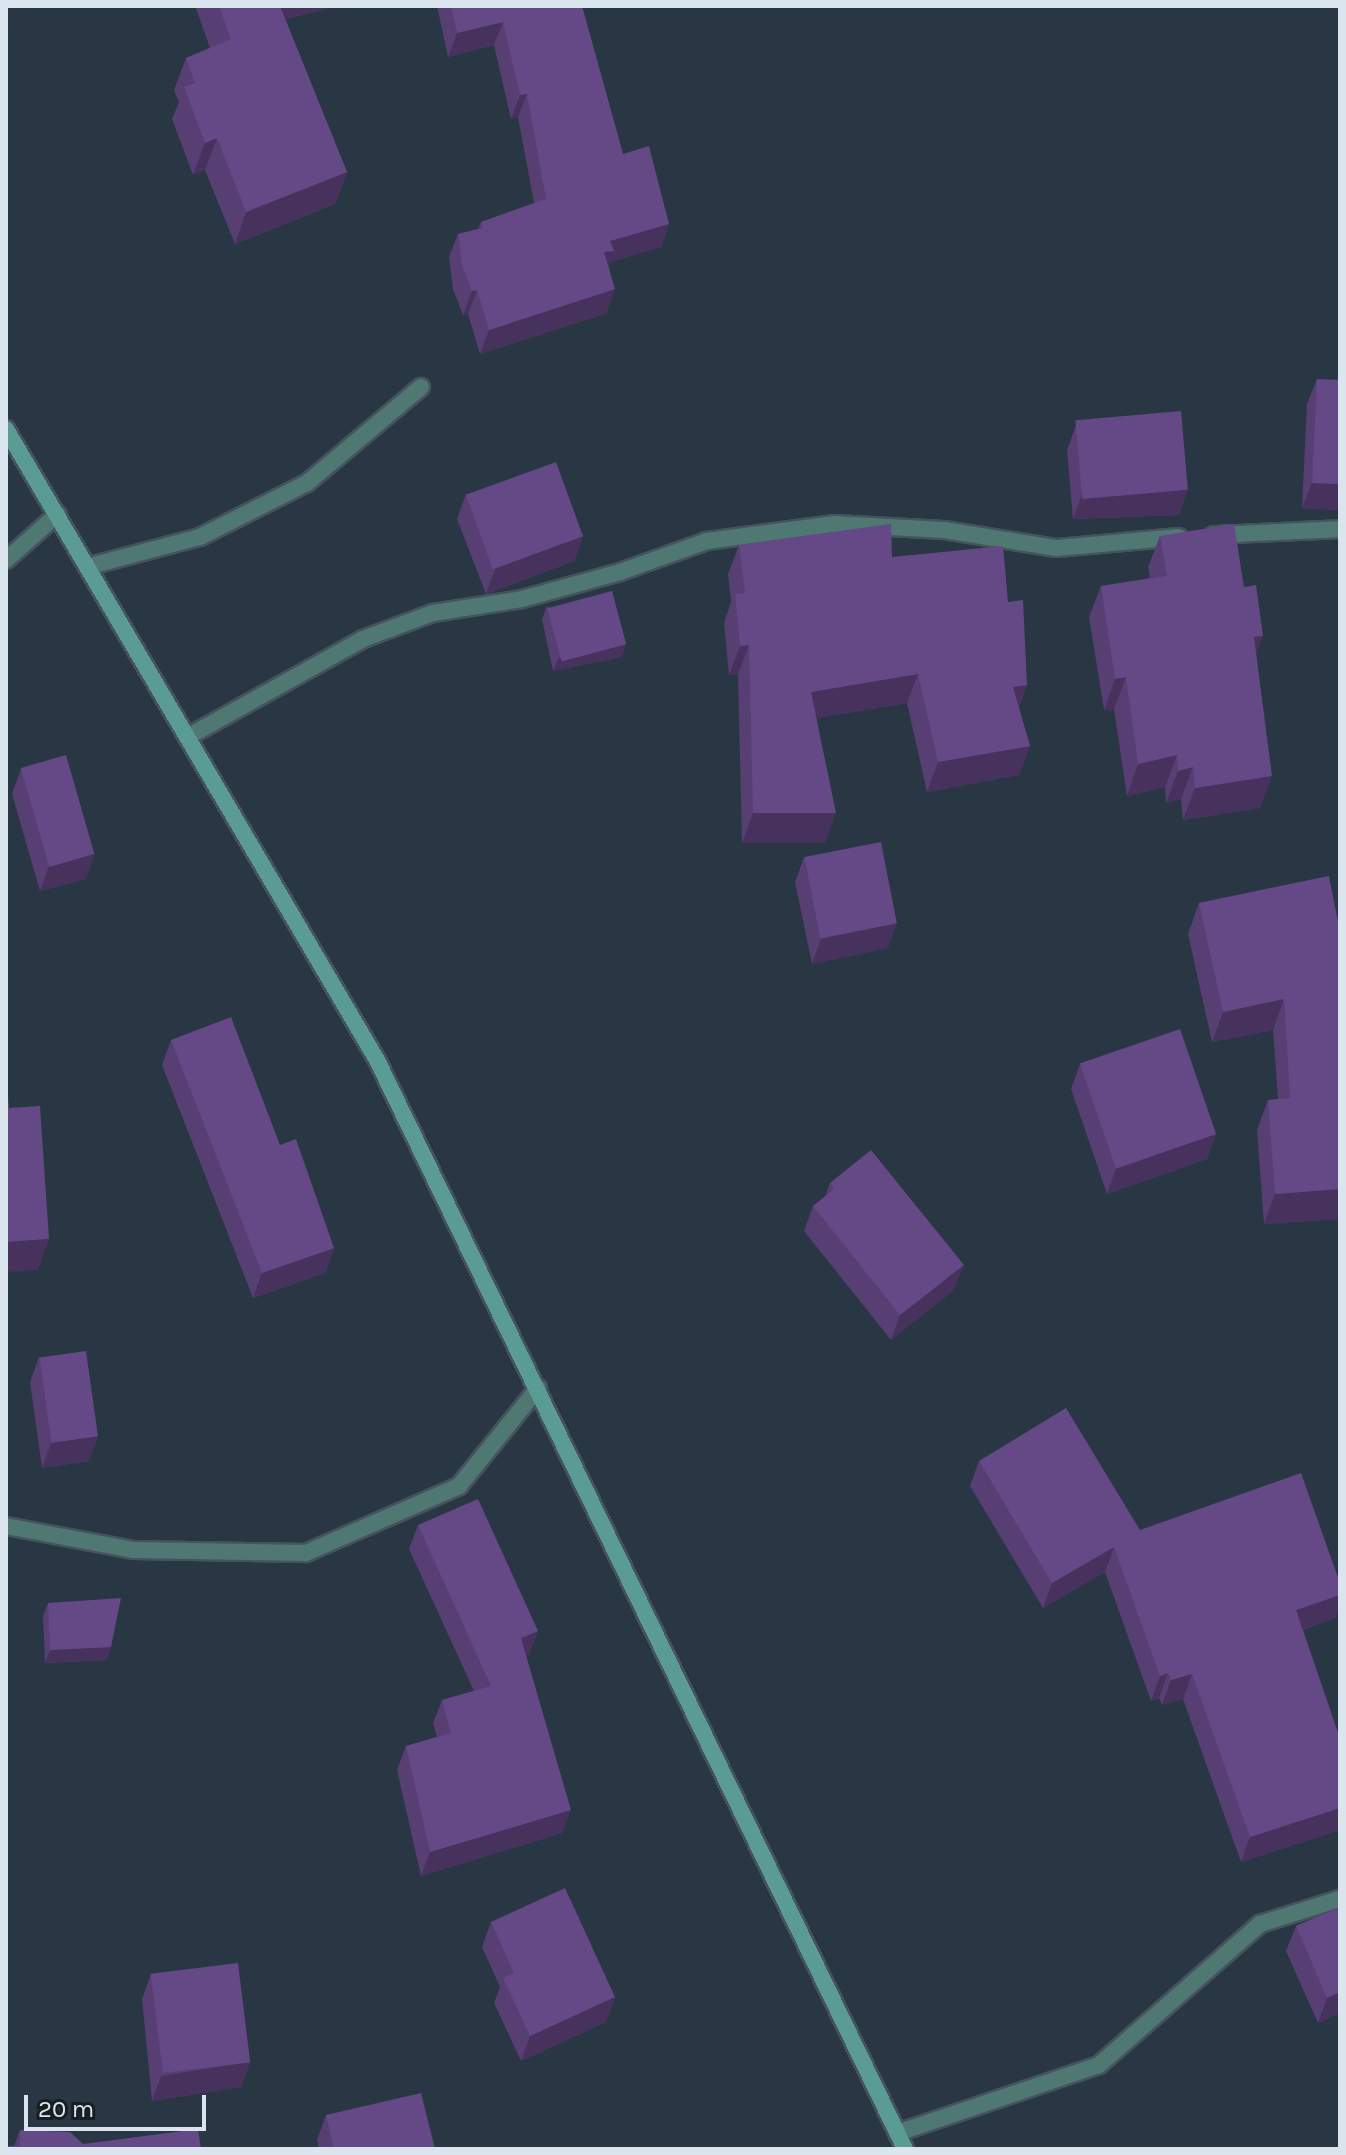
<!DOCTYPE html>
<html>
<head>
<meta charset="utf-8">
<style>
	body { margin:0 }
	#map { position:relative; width:1346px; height:2155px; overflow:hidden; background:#283743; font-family:Karla,sans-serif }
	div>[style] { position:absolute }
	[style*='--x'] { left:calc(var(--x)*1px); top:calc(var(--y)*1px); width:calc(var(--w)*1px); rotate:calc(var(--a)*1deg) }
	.roads { filter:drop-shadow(2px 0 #45535e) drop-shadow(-2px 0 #45535e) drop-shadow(0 2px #45535e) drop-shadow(0 -2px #45535e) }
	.minor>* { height:16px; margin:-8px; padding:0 8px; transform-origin:8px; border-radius:8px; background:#4f7872 }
	.secondary>* { height:16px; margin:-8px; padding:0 8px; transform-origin:8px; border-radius:8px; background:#5a9c93 }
	.wall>* { inset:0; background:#573e73 }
	.shaded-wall>* { inset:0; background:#47325e }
	.building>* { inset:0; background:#654886; transform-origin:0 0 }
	span { translate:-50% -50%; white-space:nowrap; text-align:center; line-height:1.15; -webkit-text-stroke:7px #171e23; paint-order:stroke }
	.frame { position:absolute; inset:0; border:8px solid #dbe5ed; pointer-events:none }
	.scale { position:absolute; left:24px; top:2095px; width:182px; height:36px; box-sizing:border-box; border:4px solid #dbe5ed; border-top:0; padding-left:10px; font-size:24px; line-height:28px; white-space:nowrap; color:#dbe5ed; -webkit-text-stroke:6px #171e23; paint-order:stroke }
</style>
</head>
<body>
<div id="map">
	<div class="roads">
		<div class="minor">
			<i style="--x:1214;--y:535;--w:126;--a:-2.7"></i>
			<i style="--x:6;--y:560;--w:69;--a:-41.5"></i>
			<i style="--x:90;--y:566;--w:114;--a:-14.8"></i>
			<i style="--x:200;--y:537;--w:120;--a:-26.8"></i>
			<i style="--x:307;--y:483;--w:149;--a:-40.1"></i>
			<i style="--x:189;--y:736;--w:199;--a:-29.1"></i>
			<i style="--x:363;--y:639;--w:75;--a:-20.4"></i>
			<i style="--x:433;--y:613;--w:90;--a:-8.9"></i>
			<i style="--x:522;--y:599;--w:102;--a:-15.4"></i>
			<i style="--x:620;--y:572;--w:92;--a:-19.6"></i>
			<i style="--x:707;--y:541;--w:129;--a:-7.6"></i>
			<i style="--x:835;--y:524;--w:109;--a:3.2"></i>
			<i style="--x:944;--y:530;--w:114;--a:9.1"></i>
			<i style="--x:1057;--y:548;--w:122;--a:-5.2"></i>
			<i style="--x:6;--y:1526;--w:129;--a:10.7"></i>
			<i style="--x:133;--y:1550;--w:173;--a:1"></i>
			<i style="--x:306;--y:1553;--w:167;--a:-23.6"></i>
			<i style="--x:459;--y:1486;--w:126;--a:-51.1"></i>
			<i style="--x:897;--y:2133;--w:213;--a:-18.6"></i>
			<i style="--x:1099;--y:2065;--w:214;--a:-41.2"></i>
			<i style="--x:1260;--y:1924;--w:84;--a:-17.4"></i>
		</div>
		<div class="secondary">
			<i style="--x:6;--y:429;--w:732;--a:59.55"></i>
			<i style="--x:377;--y:1060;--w:1210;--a:64.13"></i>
		</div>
	</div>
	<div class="wall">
		<i style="clip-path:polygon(195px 6px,338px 6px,285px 19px,347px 172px,335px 204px,235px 244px,205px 170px,193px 175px,172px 119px,179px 102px,174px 90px,186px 58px,210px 48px)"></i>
		<i style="clip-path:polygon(437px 6px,582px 6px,623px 154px,669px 224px,661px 247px,610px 262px,609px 266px,607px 313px,480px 354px,468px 314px,463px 315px,453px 289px,449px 257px,458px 234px,478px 229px,481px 222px,534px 203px,518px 117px,511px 119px,494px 45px,448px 57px)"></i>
		<i style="clip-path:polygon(1317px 379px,1340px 510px,1302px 508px,1307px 404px)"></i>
		<i style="clip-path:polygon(1076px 425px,1179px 515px,1073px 519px,1067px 450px)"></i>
		<i style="clip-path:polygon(466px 494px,583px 536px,574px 561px,486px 594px,457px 519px)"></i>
		<i style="clip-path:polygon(1160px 536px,1244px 587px,1256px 655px,1260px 808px,1183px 820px,1181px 799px,1166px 803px,1165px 787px,1127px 796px,1114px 709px,1104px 710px,1089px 617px,1101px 586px,1150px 578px,1148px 567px)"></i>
		<i style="clip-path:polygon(739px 545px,892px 557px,1008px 602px,1027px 685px,1019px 708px,1030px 746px,1019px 775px,927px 792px,907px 703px,817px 718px,825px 843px,742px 843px,738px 674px,729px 675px,724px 623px,731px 602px,728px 574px)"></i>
		<i style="clip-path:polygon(547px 606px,622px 657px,553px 671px,542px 619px)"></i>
		<i style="clip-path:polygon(21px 769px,86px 879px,40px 891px,12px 794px)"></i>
		<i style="clip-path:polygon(804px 857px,888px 948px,812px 964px,795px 882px)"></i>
		<i style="clip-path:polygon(1329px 876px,1340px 1219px,1264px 1224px,1257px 1130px,1268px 1100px,1278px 1099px,1273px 1030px,1212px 1042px,1188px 934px,1199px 903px)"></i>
		<i style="clip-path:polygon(171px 1040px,280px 1145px,334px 1248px,325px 1273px,253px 1298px,162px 1065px)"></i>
		<i style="clip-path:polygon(1080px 1064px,1216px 1134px,1207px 1159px,1107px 1194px,1071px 1089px)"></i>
		<i style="clip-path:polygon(830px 1183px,954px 1290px,891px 1340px,804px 1231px,813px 1206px,825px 1197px)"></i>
		<i style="clip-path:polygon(39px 1357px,98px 1436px,89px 1461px,42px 1468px,30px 1382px)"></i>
		<i style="clip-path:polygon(979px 1461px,1140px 1530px,1340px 1583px,1340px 1603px,1335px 1618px,1303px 1630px,1340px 1739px,1340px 1830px,1241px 1862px,1183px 1699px,1162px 1705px,1159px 1698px,1151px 1701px,1105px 1572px,1043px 1608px,970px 1486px)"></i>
		<i style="clip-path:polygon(418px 1525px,538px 1631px,529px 1654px,526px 1656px,562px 1833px,421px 1876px,397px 1770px,406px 1746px,437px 1737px,433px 1723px,442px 1700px,474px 1691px,409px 1549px)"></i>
		<i style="clip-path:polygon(48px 1603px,111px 1647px,106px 1660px,45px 1663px,43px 1616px)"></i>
		<i style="clip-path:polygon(1340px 1907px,1340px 2013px,1318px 2023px,1286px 1951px,1296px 1926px)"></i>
		<i style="clip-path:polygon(491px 1922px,615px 1997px,606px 2022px,521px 2061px,494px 2003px,500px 1987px,482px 1947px)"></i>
		<i style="clip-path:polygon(151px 1974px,250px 2062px,241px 2087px,152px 2101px,142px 1999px)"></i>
		<i style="clip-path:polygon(326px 2115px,435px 2149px,319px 2149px,317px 2140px)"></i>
		<i style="clip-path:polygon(20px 2130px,83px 2144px,14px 2146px)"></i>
	</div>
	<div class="shaded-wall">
		<i style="clip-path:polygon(269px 6px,338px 6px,263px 24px)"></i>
		<i style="clip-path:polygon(503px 22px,494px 45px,448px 57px,457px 33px)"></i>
		<i style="clip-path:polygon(527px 94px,518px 117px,511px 119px,520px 95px)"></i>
		<i style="clip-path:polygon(217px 138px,205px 170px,193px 175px,205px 143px)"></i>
		<i style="clip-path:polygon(347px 172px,335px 204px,235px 244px,246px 212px)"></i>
		<i style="clip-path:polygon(669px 224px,661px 247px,610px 262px,606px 274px,604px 252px,610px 241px)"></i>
		<i style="clip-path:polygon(615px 289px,607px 313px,480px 354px,489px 330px)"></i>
		<i style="clip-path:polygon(477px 290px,468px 314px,463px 315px,472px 291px)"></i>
		<i style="clip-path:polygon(1312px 483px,1340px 484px,1340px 510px,1302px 508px)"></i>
		<i style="clip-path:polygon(1188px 490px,1179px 515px,1073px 519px,1082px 494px)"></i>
		<i style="clip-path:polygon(583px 536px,574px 561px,486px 594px,495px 569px)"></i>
		<i style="clip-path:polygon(1263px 636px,1252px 667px,1254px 637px)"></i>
		<i style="clip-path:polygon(626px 644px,622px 657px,553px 671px,558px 658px)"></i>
		<i style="clip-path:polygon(749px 645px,738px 674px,729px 675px,740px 646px)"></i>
		<i style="clip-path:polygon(918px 674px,907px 703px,801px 721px,811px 692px)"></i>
		<i style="clip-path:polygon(1126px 677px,1114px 709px,1104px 710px,1115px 679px)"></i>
		<i style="clip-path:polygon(1027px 685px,1017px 714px,1013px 687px)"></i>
		<i style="clip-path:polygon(1030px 746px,1019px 775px,927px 792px,938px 762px)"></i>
		<i style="clip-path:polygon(1177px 755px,1165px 787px,1127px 796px,1138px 764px)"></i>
		<i style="clip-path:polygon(1193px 767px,1181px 799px,1166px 803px,1178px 771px)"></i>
		<i style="clip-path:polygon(1272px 776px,1260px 808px,1183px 820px,1195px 788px)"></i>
		<i style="clip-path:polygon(753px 813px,836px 813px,825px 843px,742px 843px)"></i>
		<i style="clip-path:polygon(95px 854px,86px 879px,40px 891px,49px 866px)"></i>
		<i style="clip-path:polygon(897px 923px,888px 948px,812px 964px,821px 939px)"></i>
		<i style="clip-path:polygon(1284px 999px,1273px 1030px,1212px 1042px,1223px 1012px)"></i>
		<i style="clip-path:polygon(1216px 1134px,1207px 1159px,1107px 1194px,1116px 1169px)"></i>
		<i style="clip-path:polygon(1340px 1189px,1340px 1219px,1264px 1224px,1275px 1194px)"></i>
		<i style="clip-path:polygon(49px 1239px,38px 1270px,6px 1272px,6px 1242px)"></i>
		<i style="clip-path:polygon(334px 1248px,325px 1273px,253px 1298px,262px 1273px)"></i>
		<i style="clip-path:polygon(964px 1265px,954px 1290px,891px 1340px,900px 1315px)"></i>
		<i style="clip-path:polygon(98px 1436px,89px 1461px,42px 1468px,51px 1443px)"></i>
		<i style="clip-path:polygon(1114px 1547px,1105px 1572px,1043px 1608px,1052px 1583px)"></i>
		<i style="clip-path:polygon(1340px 1595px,1340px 1603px,1335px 1618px,1287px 1635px,1296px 1610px)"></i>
		<i style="clip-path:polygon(538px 1631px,529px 1654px,513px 1662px,521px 1638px)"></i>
		<i style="clip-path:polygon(111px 1647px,106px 1660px,45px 1663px,50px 1650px)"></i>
		<i style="clip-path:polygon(1168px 1673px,1159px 1698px,1151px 1701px,1160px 1676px)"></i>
		<i style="clip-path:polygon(1192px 1674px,1183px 1699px,1162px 1705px,1171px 1680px)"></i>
		<i style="clip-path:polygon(1340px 1808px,1340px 1830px,1241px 1862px,1250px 1837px)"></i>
		<i style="clip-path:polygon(571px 1810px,562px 1833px,421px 1876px,430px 1852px)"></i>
		<i style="clip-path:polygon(1340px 1992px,1340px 2013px,1318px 2023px,1327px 1998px)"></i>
		<i style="clip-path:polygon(615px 1997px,606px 2022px,521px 2061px,530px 2036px)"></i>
		<i style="clip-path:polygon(250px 2062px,241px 2087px,152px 2101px,161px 2076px)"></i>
	</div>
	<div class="building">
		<i style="clip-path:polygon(219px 6px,280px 6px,347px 172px,246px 212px,217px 138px,205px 143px,184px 87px,195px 83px,186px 58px,231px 39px)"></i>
		<i style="clip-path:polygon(451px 6px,582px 6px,623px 154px,649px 146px,669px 224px,610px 241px,614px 251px,604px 252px,615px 289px,489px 330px,477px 290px,472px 291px,462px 265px,458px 234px,483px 228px,481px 222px,546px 199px,527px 94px,520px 95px,503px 22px,457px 33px)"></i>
		<i style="clip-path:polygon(1317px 379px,1340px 380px,1340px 484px,1312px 483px)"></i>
		<i style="left:1181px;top:411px;width:79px;height:106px;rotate:85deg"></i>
		<i style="left:556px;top:462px;width:79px;height:96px;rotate:70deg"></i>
		<i style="clip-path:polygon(891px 524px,892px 557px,1003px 546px,1008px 602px,1023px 600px,1027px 685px,1013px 687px,1030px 746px,938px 762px,918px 674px,811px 692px,836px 813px,753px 813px,749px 645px,740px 646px,735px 594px,745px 593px,739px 545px)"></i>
		<i style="clip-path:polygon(1234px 524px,1244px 587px,1256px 585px,1263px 636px,1254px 637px,1272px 776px,1195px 788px,1193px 767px,1178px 771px,1177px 755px,1138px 764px,1126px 677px,1115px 679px,1101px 586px,1167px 576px,1160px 536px)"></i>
		<i style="left:612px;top:591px;width:55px;height:67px;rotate:75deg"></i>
		<i style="left:66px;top:755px;width:103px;height:47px;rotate:74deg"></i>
		<i style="left:881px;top:842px;width:83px;height:78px;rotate:79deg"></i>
		<i style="clip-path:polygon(1329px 876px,1340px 932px,1340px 1189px,1275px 1194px,1268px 1100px,1290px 1098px,1284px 999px,1223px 1012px,1199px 903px)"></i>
		<i style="clip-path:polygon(231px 1017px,280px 1145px,296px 1139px,334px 1248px,262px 1273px,171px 1040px)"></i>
		<i style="left:1180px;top:1029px;width:111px;height:106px;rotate:71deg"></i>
		<i style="clip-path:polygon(6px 1068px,9px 1108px,40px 1106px,49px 1239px,6px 1242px)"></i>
		<i style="clip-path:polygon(871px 1150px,964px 1265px,900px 1315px,813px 1206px,834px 1189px,830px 1183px)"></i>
		<i style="left:86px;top:1351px;width:86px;height:47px;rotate:82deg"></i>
		<i style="clip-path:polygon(1066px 1408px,1140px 1530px,1301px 1473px,1340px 1583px,1340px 1595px,1296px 1610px,1340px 1739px,1340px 1808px,1250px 1837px,1192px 1674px,1171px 1680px,1168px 1673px,1160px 1676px,1114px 1547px,1052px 1583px,979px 1461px)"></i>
		<i style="clip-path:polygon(478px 1499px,538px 1631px,521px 1638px,571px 1810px,430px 1852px,406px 1746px,451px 1733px,442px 1700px,491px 1686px,418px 1525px)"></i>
		<i style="clip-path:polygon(121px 1598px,111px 1647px,50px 1650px,48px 1603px)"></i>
		<i style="clip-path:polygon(565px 1888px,615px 1997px,530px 2036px,503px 1978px,514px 1973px,491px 1922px)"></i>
		<i style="clip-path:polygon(1340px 1907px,1340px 1992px,1327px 1998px,1296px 1926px)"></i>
		<i style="left:238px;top:1963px;width:100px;height:88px;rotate:83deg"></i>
		<i style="clip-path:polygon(421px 2093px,435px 2149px,334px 2149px,326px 2115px)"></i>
		<i style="clip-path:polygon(198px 2129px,201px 2149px,6px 2149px,6px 2146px,20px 2146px,20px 2130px,70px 2132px,83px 2144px)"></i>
	</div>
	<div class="frame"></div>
	<div class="scale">20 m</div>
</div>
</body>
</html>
